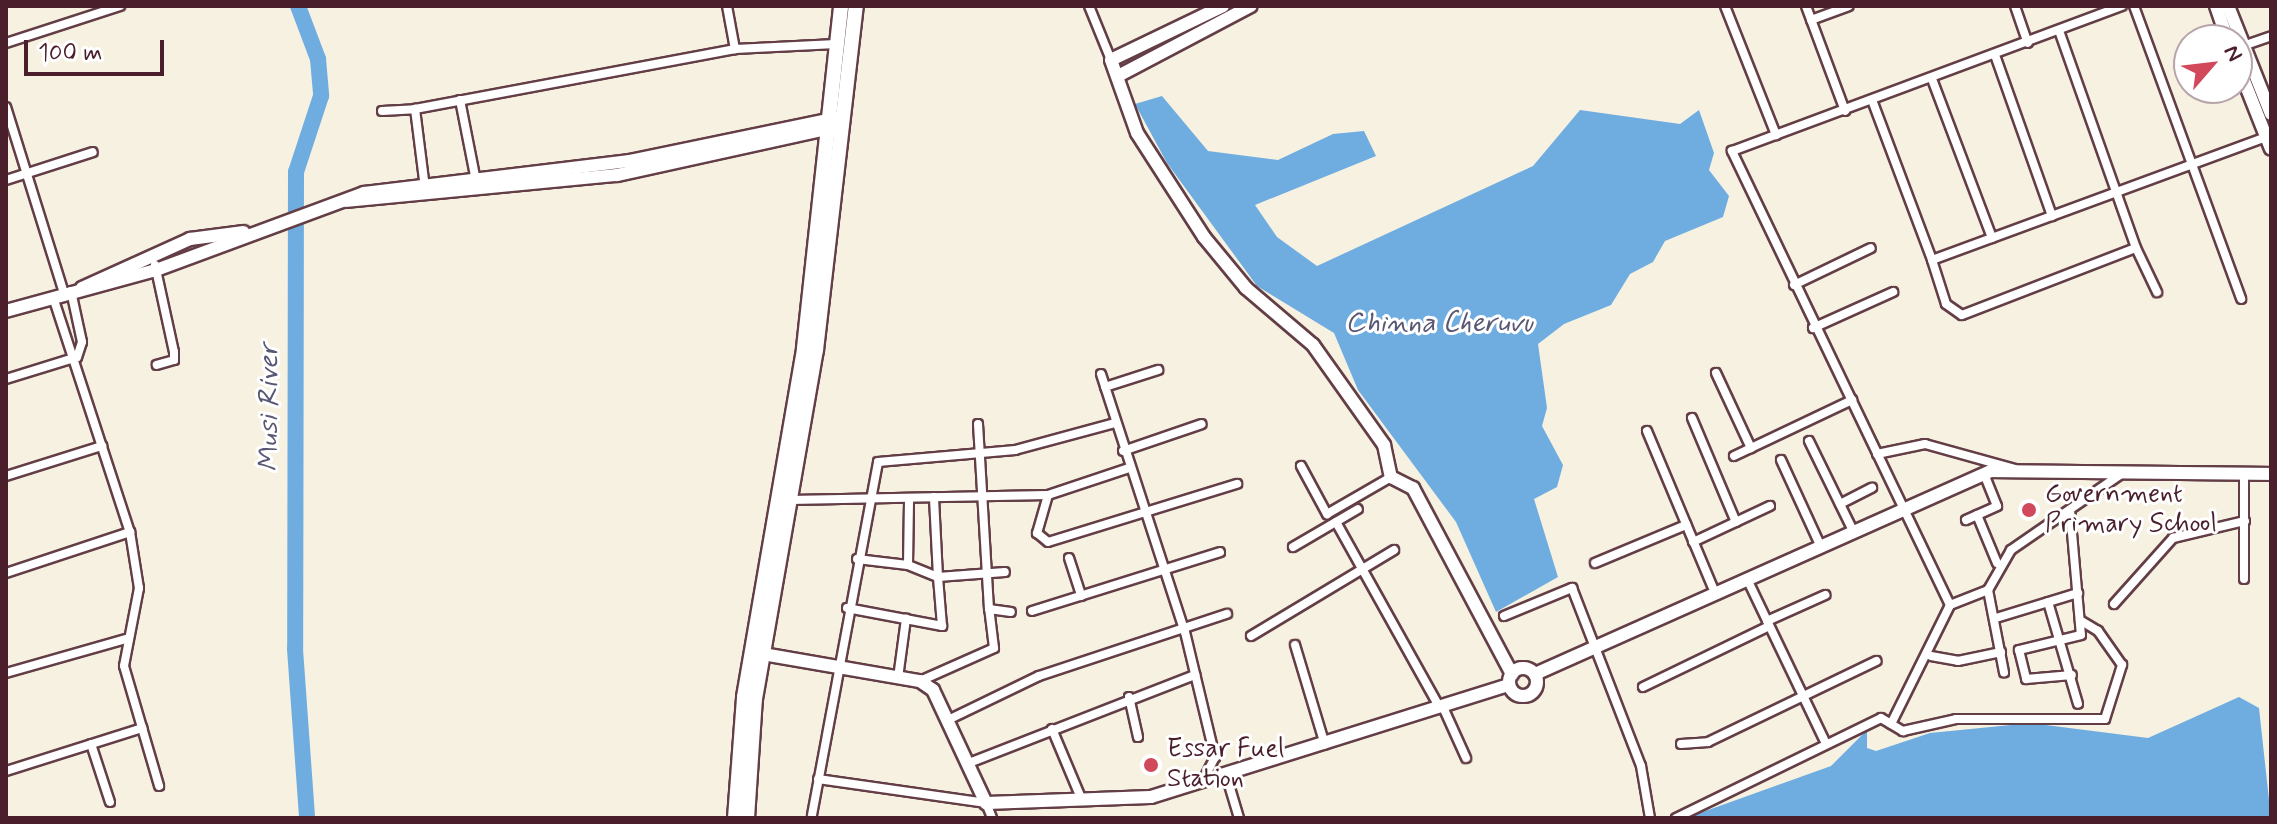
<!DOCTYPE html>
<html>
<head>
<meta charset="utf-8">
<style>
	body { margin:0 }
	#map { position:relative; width:2277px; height:824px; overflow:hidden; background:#f6f1e1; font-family:Mynerve,sans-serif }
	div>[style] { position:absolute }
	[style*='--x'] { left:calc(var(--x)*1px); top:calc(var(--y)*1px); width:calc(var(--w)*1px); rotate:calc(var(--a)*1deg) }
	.water>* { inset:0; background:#6fade1 }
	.river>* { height:16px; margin:-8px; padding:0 8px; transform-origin:8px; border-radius:8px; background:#6fade1 }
	.roads { filter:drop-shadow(2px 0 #643e46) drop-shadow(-2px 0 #643e46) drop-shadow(0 2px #643e46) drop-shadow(0 -2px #643e46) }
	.street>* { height:8px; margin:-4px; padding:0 4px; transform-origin:4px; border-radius:4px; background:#fff }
	.secondary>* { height:12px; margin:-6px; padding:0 6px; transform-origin:6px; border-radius:6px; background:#fff }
	.secondary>.ring { margin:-6px; padding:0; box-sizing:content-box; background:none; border:12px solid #fff; border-radius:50% }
	.primary>* { height:14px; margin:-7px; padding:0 7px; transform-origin:7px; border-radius:7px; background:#fff }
	.dots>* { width:22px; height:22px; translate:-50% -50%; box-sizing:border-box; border:4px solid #fff; border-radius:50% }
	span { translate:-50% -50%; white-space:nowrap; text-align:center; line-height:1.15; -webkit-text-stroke:6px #fff; paint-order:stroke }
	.poi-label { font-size:26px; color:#4a1f2b }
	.left { translate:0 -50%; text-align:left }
	.water-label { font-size:28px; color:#595874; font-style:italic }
	.frame { position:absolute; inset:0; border:8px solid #4a1f2b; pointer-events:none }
	.north { position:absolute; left:2173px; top:24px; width:80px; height:80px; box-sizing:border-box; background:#fff; border:2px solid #b7a5aa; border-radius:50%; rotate:62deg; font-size:22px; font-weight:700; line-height:32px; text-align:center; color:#4a1f2b }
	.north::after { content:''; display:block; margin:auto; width:28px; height:36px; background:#d1495b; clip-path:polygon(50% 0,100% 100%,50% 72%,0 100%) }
	.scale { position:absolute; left:24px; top:40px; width:140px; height:36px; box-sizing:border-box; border:4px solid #4a1f2b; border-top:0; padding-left:10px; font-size:24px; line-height:28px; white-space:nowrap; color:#4a1f2b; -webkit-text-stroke:6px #fff; paint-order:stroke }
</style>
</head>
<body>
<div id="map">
	<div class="water">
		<i style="clip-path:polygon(1162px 96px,1208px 151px,1278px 160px,1333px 134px,1364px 131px,1376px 156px,1255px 205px,1277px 237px,1317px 266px,1533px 166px,1580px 110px,1680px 124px,1699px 110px,1714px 153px,1709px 170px,1729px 196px,1723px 217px,1665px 241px,1653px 262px,1630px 274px,1611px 305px,1564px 324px,1538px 344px,1547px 408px,1542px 426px,1563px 465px,1557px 487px,1534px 499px,1558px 577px,1496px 612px,1456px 522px,1358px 390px,1334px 333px,1257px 286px,1167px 163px,1135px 104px)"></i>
		<i style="clip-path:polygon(2239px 697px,2259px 708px,2271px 818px,1686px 818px,1831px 766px,1867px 730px,1867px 748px,1876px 751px,1930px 733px,2031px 723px,2148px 738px)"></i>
	</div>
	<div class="river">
		<i style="--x:298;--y:6;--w:57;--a:69.3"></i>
		<i style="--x:318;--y:59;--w:37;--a:85"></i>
		<i style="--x:321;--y:96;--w:80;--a:108.2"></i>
		<i style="--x:296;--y:172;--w:477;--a:90.1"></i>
		<i style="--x:295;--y:649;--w:169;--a:85.9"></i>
	</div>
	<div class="roads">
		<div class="street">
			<i style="--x:727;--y:6;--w:44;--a:79.5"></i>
			<i style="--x:1089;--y:6;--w:58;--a:67.8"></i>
			<i style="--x:1725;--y:6;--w:139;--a:68.4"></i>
			<i style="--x:1806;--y:6;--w:112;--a:69.6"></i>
			<i style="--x:2015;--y:6;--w:39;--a:71"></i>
			<i style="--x:2134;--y:6;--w:312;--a:69.9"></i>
			<i style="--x:1811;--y:20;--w:40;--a:-20.2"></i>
			<i style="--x:6;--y:43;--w:120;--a:-18"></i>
			<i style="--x:2237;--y:48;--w:36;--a:-19"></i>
			<i style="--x:1995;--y:55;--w:171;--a:70.5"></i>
			<i style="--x:1932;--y:79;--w:170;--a:69.3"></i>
			<i style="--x:460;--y:100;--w:83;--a:78.8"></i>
			<i style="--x:1872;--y:100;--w:171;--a:69.4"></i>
			<i style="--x:1932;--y:260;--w:356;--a:-20.2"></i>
			<i style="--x:6;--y:107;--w:195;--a:72.7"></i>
			<i style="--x:382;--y:111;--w:33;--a:-3"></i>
			<i style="--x:6;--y:180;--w:91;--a:-17.8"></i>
			<i style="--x:425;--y:188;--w:80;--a:-97.2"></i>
			<i style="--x:415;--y:109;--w:326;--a:-10.6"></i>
			<i style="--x:735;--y:49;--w:101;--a:-2.8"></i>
			<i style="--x:2136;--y:248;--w:49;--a:64.5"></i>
			<i style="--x:1932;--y:260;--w:46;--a:72.3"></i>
			<i style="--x:1946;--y:304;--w:19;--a:35"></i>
			<i style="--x:1962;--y:315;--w:186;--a:-21.1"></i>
			<i style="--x:2136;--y:248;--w:231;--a:-109.5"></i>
			<i style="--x:155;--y:265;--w:89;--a:77.7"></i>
			<i style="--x:174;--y:352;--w:8;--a:90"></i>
			<i style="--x:174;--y:360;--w:18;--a:164"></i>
			<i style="--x:1794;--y:285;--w:85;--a:-25.7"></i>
			<i style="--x:71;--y:291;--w:52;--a:77.8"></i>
			<i style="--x:82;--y:342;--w:16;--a:108"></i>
			<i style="--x:53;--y:297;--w:247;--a:71.9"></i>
			<i style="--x:130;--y:532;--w:57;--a:80.9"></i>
			<i style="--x:139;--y:588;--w:79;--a:100.9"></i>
			<i style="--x:124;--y:666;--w:125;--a:73.7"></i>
			<i style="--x:1813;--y:328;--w:88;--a:-24.2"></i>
			<i style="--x:1716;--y:373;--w:83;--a:65"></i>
			<i style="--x:1101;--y:374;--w:271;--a:72"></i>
			<i style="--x:1185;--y:632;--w:129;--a:76.5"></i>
			<i style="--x:1215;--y:757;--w:27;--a:117"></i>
			<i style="--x:6;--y:379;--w:74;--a:-17.2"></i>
			<i style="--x:1105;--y:387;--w:56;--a:-17.8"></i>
			<i style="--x:1692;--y:418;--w:113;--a:67.1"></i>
			<i style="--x:978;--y:424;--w:185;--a:86.6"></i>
			<i style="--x:989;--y:609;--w:22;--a:8"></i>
			<i style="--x:1647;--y:431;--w:178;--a:67.2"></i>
			<i style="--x:1809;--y:441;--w:100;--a:63.9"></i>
			<i style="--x:1123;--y:451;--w:83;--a:-18.9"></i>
			<i style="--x:1877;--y:454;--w:49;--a:-11.8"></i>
			<i style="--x:1925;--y:444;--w:93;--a:15.5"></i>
			<i style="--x:1734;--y:456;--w:131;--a:-25.4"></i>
			<i style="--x:1781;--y:460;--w:96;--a:65.3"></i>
			<i style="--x:1301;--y:466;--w:55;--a:61.6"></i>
			<i style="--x:1327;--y:514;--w:74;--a:-30"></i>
			<i style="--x:6;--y:476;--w:101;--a:-17.4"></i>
			<i style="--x:1048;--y:495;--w:40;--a:106"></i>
			<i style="--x:1037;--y:533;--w:14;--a:39"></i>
			<i style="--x:1048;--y:542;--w:198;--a:-17.1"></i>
			<i style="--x:790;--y:500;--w:258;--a:-1.1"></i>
			<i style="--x:1048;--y:495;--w:85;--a:-18.4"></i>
			<i style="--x:1840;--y:504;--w:36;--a:-27"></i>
			<i style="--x:2070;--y:510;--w:125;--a:85"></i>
			<i style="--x:2081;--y:635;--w:64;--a:166.4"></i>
			<i style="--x:2019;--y:650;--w:30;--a:76"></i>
			<i style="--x:2026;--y:679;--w:46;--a:-5"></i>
			<i style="--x:1977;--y:515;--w:52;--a:67.4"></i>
			<i style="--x:1966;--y:520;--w:34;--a:-24"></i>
			<i style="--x:1997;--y:506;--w:35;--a:-112"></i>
			<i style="--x:1336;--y:522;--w:213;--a:60.8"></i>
			<i style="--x:1693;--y:542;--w:85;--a:-25.1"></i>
			<i style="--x:1293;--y:547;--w:75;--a:-30.3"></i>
			<i style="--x:1069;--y:558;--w:40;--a:72"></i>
			<i style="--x:857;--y:559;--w:51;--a:6.7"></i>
			<i style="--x:908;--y:565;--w:32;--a:22"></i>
			<i style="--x:938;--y:577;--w:80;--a:-92.9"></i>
			<i style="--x:1595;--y:563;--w:99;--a:-22.7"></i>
			<i style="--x:908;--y:565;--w:66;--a:-89.1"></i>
			<i style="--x:6;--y:573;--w:131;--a:-18.3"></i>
			<i style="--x:2244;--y:579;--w:107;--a:-90"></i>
			<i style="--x:1748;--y:581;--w:181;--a:64.4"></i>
			<i style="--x:1988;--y:590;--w:84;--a:79"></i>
			<i style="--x:2048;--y:602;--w:106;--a:73.6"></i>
			<i style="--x:2114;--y:604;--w:89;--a:-48.2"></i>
			<i style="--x:2173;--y:538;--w:74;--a:-13.3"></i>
			<i style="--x:1950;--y:605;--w:504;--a:-115.65"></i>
			<i style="--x:1732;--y:151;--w:416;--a:-20.4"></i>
			<i style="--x:847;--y:608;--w:97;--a:10.7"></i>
			<i style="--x:942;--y:626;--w:49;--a:-94.7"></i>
			<i style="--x:938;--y:577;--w:67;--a:-4.3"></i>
			<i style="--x:1032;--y:611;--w:197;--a:-17.4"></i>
			<i style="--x:1504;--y:616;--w:74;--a:-22.4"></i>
			<i style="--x:1572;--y:588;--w:191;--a:68.8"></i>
			<i style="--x:1641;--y:766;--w:53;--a:80.2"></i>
			<i style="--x:1996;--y:618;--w:86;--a:-17"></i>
			<i style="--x:1767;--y:621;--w:64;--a:-24.1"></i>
			<i style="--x:1251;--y:636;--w:167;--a:-31"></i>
			<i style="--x:1295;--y:645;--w:104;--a:73.3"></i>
			<i style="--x:1931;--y:656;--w:27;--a:10"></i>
			<i style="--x:1958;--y:661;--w:44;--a:-11.8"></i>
			<i style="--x:6;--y:673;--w:125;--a:-15.8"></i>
			<i style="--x:898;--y:678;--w:60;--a:-82.3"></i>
			<i style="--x:920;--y:681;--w:81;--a:-24"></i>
			<i style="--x:994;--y:648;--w:39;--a:-97"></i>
			<i style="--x:1643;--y:687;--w:140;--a:-25.8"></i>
			<i style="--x:1129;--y:697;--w:41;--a:77.3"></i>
			<i style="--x:1443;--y:707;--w:56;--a:65.7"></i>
			<i style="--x:950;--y:719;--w:99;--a:-25.8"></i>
			<i style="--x:1039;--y:676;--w:198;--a:-18.3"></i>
			<i style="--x:1891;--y:724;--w:133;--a:-63.6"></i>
			<i style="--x:1950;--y:605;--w:41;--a:-21.5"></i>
			<i style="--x:1988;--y:590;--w:46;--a:-60.1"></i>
			<i style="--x:2011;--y:550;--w:134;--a:-34.6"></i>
			<i style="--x:1052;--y:729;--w:75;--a:67.2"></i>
			<i style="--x:91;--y:744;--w:61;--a:71.9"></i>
			<i style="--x:1681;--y:744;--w:27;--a:-4"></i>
			<i style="--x:1708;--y:742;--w:187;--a:-25.7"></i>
			<i style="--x:969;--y:763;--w:243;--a:-21.3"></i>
			<i style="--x:6;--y:771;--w:143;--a:-17.5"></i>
			<i style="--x:1227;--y:778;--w:42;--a:73.3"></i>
			<i style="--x:818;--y:779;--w:170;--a:8.1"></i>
			<i style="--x:986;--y:803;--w:16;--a:68"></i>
			<i style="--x:812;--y:815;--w:359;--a:-79.4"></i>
			<i style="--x:878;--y:462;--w:138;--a:-5"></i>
			<i style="--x:1015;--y:450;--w:104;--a:-15.1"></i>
			<i style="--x:1676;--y:818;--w:228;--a:-26"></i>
			<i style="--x:1881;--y:718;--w:26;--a:31"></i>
			<i style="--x:1903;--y:731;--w:54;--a:-12.8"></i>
			<i style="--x:1956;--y:719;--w:149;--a:0"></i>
			<i style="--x:2105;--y:719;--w:57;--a:-72.5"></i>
			<i style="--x:2122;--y:665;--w:42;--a:-125.2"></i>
			<i style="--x:2098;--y:631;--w:21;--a:-149"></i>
		</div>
		<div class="secondary">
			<i style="--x:1223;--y:6;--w:124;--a:154.3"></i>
			<i style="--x:1111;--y:60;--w:77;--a:70.4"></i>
			<i style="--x:1137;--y:133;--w:124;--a:57.2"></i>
			<i style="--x:1204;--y:237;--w:66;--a:50.5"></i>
			<i style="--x:1246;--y:288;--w:88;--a:40.4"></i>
			<i style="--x:1313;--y:345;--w:123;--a:54.6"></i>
			<i style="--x:1384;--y:445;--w:33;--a:78"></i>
			<i style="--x:1391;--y:477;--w:25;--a:27"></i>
			<i style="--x:1413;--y:488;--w:211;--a:62"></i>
			<i style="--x:2216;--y:6;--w:36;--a:71"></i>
			<i style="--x:2228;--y:6;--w:116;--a:68.3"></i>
			<i style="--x:2237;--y:63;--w:92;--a:68.4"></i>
			<i style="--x:1118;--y:76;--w:150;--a:-27.8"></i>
			<i style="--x:346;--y:201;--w:272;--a:-5.5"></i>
			<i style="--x:617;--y:175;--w:224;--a:-12.4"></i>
			<i style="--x:82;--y:288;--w:119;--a:-24.4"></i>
			<i style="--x:190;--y:239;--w:54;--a:-7.4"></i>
			<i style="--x:6;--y:311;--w:156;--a:-15.3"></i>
			<i style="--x:156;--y:270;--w:222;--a:-20.3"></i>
			<i style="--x:364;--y:193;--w:268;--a:-6.9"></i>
			<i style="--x:630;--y:161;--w:211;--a:-11.7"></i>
			<i style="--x:763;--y:654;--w:159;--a:9.8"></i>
			<i style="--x:920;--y:681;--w:16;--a:35"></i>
			<i style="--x:933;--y:690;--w:125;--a:64.9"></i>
			<i style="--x:986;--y:803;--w:165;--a:-2.1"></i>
			<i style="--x:1151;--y:797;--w:375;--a:-17.4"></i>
			<i class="ring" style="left:1509px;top:668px;width:16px;height:16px"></i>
			<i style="--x:1535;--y:674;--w:499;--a:-24"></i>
			<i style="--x:1991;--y:471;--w:280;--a:0.6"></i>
		</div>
		<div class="primary">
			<i style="--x:735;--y:818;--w:121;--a:-85.7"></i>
			<i style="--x:744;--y:697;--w:354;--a:-80.2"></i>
			<i style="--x:804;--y:348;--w:344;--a:-83.8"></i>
			<i style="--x:747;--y:818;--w:119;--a:-86.2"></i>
			<i style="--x:755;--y:699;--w:354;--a:-80.1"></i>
			<i style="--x:816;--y:350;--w:346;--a:-83.4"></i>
		</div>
	</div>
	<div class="dots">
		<i style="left:2029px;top:510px;background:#d1495b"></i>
		<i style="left:1151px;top:765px;background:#d1495b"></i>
	</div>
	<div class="poi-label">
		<span class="left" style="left:2045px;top:510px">Government<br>Primary School</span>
		<span class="left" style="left:1167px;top:765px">Essar Fuel<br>Station</span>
	</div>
	<div class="water-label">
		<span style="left:1439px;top:324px">Chinna Cheruvu</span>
		<span style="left:270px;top:408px;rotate:-90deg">Musi River</span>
	</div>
	<div class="frame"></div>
	<div class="north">N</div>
	<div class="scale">100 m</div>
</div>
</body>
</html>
